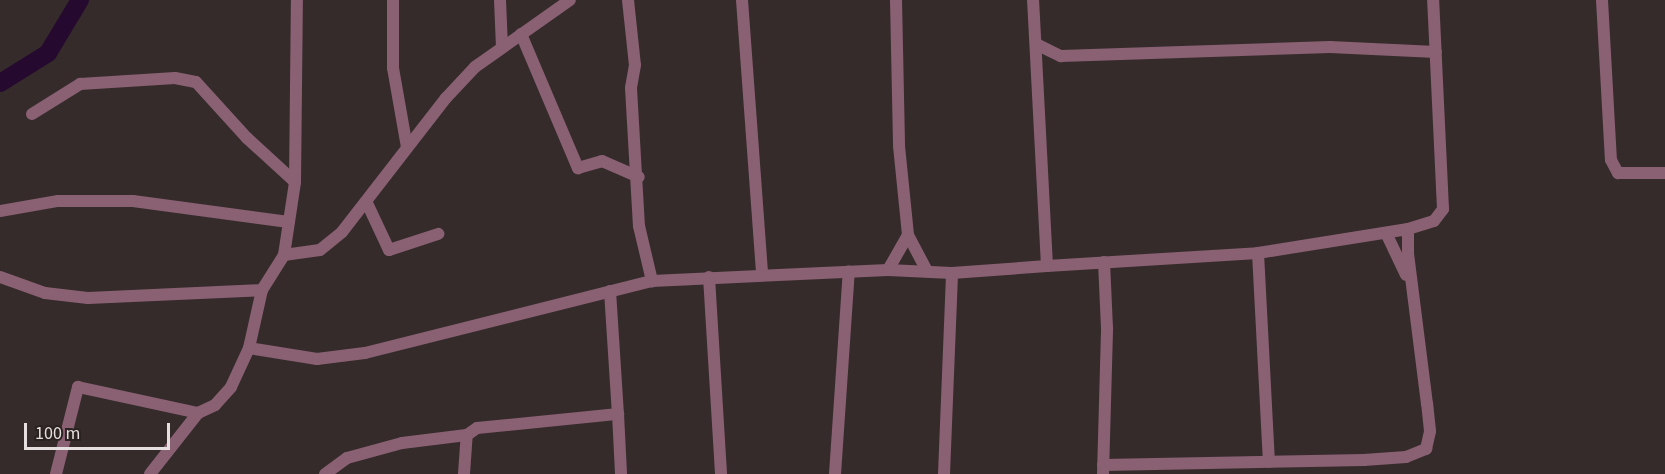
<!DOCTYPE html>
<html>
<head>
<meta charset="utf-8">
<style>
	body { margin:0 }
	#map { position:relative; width:1665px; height:474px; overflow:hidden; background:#352b2b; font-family:"Source Sans 3",sans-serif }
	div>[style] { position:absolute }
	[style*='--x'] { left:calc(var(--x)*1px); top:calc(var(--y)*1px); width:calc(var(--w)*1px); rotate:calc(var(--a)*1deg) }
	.river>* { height:18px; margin:-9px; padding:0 9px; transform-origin:9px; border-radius:9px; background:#26092e }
	.street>* { height:12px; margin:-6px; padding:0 6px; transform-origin:6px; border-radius:6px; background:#8a6073 }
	span { translate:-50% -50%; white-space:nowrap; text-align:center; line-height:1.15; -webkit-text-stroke:6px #2a2221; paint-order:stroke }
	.scale { position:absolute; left:24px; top:423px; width:146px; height:27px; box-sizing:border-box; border:3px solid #e6dfdf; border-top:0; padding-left:8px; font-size:18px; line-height:21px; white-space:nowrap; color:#e6dfdf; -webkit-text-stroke:4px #2a2221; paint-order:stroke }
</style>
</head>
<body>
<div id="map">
	<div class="river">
		<i style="--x:0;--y:83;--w:57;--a:-32"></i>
		<i style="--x:48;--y:53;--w:62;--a:-58.9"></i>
	</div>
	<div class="street">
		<i style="--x:393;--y:0;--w:68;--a:90"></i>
		<i style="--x:393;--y:68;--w:80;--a:80"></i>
		<i style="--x:500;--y:0;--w:47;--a:87.6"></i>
		<i style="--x:628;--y:0;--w:65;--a:83.9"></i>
		<i style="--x:635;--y:65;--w:23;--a:100"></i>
		<i style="--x:631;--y:88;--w:138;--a:86.7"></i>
		<i style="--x:639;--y:226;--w:57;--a:76.7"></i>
		<i style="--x:742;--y:0;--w:275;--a:85.8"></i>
		<i style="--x:896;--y:0;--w:146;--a:88.8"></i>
		<i style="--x:899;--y:146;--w:89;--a:84.2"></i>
		<i style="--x:908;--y:235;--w:41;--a:62.2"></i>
		<i style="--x:1602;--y:0;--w:160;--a:86.8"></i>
		<i style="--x:1611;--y:160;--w:15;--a:62"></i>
		<i style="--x:1618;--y:173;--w:47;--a:0"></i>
		<i style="--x:521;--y:34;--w:146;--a:67"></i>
		<i style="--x:578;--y:168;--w:25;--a:-16"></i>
		<i style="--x:602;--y:161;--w:40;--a:23.4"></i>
		<i style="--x:1036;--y:44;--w:28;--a:26"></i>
		<i style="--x:1061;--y:56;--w:269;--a:-1.9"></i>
		<i style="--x:1330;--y:47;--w:106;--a:2.7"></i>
		<i style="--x:32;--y:114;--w:57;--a:-32"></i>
		<i style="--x:80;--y:84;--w:95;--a:-3.6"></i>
		<i style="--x:175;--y:78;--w:21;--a:11"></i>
		<i style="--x:196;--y:82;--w:76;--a:47.7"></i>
		<i style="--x:247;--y:138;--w:65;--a:42.5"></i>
		<i style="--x:367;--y:203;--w:52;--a:64.9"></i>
		<i style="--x:389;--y:250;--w:52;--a:-18.1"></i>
		<i style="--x:0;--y:211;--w:59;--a:-9.8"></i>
		<i style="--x:58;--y:201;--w:75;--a:0"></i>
		<i style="--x:133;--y:201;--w:157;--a:7.7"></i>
		<i style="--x:1387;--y:235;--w:44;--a:64.6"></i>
		<i style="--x:1258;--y:253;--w:209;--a:87"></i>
		<i style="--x:284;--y:255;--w:36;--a:-8"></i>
		<i style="--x:320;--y:250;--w:28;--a:-39"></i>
		<i style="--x:342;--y:232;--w:170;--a:-52.2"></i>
		<i style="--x:446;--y:98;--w:42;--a:-46.9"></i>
		<i style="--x:475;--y:67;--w:116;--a:-35.2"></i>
		<i style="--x:1047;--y:266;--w:211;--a:-3.5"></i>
		<i style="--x:1258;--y:253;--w:152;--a:-9.1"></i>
		<i style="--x:888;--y:270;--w:40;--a:-60.3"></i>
		<i style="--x:0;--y:277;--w:48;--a:19.6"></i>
		<i style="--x:45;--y:293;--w:43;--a:6.6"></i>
		<i style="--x:88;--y:298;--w:174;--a:-2.6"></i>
		<i style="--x:709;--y:277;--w:197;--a:86.5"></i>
		<i style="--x:610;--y:291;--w:123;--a:86.3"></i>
		<i style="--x:249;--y:348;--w:69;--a:9.2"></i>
		<i style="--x:317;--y:359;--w:48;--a:-7.1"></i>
		<i style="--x:365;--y:353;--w:296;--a:-14.1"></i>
		<i style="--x:652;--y:281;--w:236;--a:-2.7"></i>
		<i style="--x:888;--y:270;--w:64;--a:2.7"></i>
		<i style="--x:952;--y:273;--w:95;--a:-4.2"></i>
		<i style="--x:1047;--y:266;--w:266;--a:-93"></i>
		<i style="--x:1103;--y:465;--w:261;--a:-1.1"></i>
		<i style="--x:1364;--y:460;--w:42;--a:-4.1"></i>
		<i style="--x:1406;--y:457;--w:22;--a:-22"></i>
		<i style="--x:1426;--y:449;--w:18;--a:-77"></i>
		<i style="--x:1430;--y:431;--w:27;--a:-96"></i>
		<i style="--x:1427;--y:404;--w:151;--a:-97.2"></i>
		<i style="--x:1408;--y:254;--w:25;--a:-90"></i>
		<i style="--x:1408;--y:229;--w:27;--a:-17"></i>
		<i style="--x:1434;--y:221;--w:15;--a:-53"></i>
		<i style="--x:1443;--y:209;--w:209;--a:-92.7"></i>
		<i style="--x:56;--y:474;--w:90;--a:-75.8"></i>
		<i style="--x:78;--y:387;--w:123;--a:12.2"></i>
		<i style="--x:150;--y:474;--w:78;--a:-51.8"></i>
		<i style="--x:198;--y:413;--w:19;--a:-25"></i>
		<i style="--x:215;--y:405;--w:24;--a:-48"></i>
		<i style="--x:231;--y:387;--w:43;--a:-65.2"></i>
		<i style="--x:249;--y:348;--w:59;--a:-77.4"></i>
		<i style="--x:262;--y:290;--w:41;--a:-57.8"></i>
		<i style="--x:284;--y:255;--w:74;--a:-81.4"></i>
		<i style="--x:295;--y:182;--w:182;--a:-89.4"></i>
		<i style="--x:325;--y:474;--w:27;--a:-36"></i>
		<i style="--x:347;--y:458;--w:57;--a:-15.3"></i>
		<i style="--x:402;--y:443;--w:65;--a:-7"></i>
		<i style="--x:467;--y:435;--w:12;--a:-35"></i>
		<i style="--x:477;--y:428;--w:142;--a:-5.7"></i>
		<i style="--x:618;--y:414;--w:60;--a:87.1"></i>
		<i style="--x:464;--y:474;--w:39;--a:-86"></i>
		<i style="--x:835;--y:474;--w:203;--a:-86.1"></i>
		<i style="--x:944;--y:474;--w:201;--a:-87.7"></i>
		<i style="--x:1103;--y:474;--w:146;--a:-88.4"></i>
		<i style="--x:1107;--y:328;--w:66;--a:-92.6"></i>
	</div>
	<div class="scale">100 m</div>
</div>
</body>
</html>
